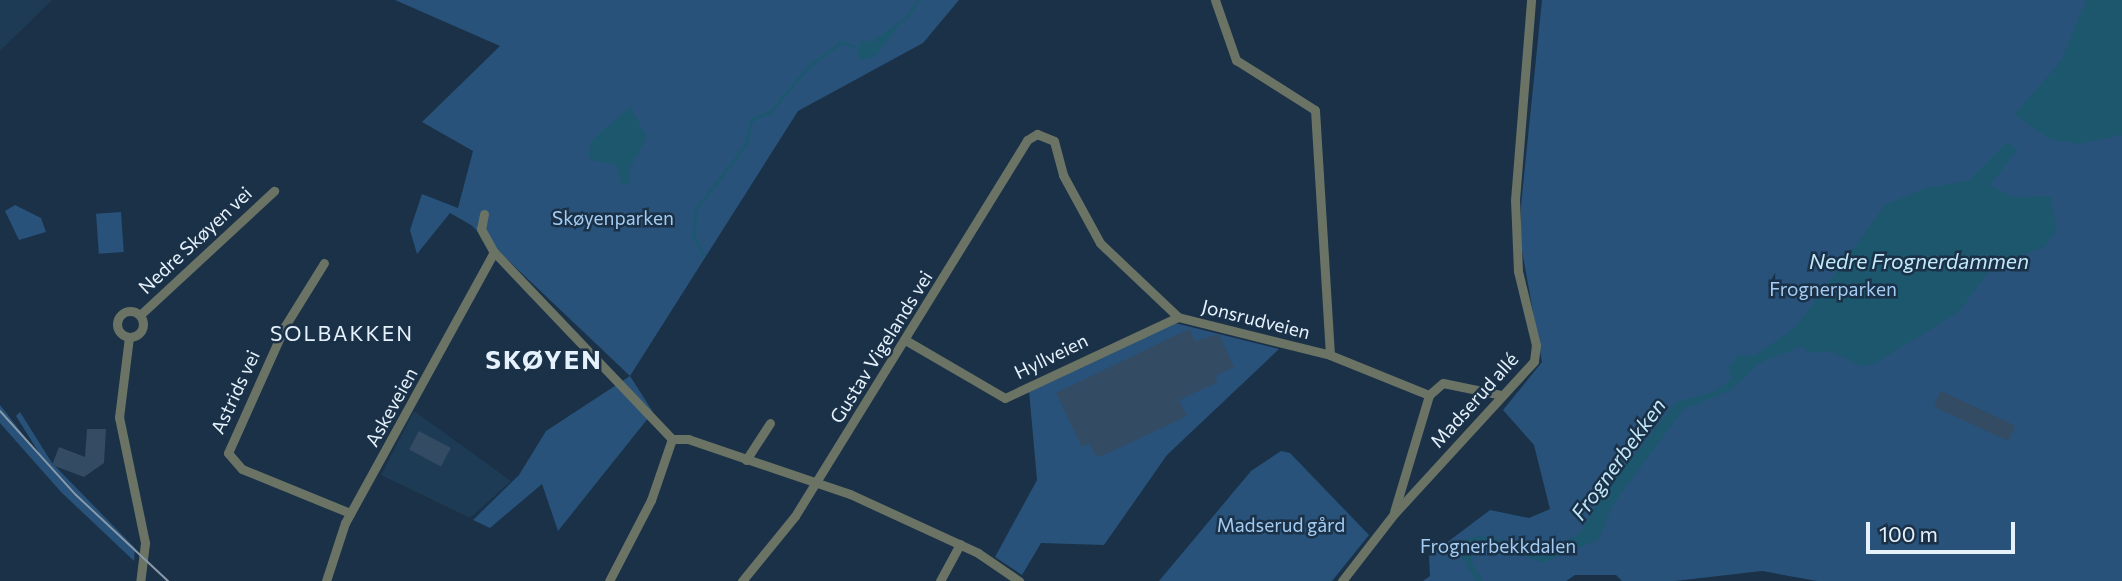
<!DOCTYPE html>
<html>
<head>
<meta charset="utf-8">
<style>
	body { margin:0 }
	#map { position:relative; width:2122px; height:581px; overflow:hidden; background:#1a3147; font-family:Commissioner,sans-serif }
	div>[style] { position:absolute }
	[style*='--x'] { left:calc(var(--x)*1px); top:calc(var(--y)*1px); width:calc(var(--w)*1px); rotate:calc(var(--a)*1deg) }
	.built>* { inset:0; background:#1e3b56 }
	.green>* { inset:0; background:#28527a; transform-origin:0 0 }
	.water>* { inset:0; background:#1d576e }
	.stream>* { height:2.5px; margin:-1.25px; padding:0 1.25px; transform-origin:1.25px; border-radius:1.25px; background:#1d576e }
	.building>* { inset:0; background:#334b63; transform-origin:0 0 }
	.minor>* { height:9px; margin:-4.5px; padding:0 4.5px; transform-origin:4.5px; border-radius:4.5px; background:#6b7365 }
	.minor>.ring { margin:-4.5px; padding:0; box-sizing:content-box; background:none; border:9px solid #6b7365; border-radius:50% }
	.tram>* { height:2px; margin:-1px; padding:0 1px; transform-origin:1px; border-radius:1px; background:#8899a9 }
	span { translate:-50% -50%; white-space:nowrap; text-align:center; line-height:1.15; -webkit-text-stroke:5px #1a3147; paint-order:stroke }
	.park-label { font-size:19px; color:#a4ccf3 }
	.street-label { font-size:19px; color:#e5f1fc }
	.water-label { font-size:21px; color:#c2e9fa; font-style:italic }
	.neighbourhood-label { font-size:21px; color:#e5f1fc; letter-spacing:2px }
	.district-label { font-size:26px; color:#e5f1fc; font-weight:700; letter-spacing:2px }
	.scale { position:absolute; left:1866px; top:522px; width:149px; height:32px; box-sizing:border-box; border:4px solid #e5f1fc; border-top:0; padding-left:9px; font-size:21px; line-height:24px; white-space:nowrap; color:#e5f1fc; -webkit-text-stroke:5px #1a3147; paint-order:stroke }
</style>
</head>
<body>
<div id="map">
	<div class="built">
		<i style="clip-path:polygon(0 0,52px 0,0 51px)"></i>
		<i style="clip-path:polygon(414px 411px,511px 481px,470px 518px,381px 475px)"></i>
	</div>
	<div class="green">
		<i style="clip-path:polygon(395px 0,959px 0,923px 43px,798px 111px,630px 376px,653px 412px,558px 531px,542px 484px,490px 528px,473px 520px,519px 475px,546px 431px,630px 376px,471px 225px,450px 213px,417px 254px,410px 230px,422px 194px,458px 208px,473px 151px,422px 122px,500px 46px)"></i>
		<i style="clip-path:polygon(1542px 0,2122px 0,2122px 581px,1817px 581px,1762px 571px,1675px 581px,1622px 581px,1616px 575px,1575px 575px,1566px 581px,1423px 581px,1430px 576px,1429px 556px,1490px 510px,1529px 518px,1550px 509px,1534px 445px,1503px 410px,1542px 362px,1521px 245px,1521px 205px)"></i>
		<i style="clip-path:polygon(15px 205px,41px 218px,46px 232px,19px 240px,5px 211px)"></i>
		<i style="left:121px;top:212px;width:40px;height:25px;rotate:86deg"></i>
		<i style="clip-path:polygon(1175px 323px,1279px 349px,1167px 455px,1104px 545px,1041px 543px,1022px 575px,995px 557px,1037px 480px,1029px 391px)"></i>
		<i style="clip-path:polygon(0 405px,46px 464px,16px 416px,20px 412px,52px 463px,135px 548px,134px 561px,61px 492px,0 423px)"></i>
		<i style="clip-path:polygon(1281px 451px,1290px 453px,1369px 535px,1332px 581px,1159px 581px,1251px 471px)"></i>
	</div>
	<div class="water">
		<i style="clip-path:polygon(2086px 0,2122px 0,2122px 135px,2079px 144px,2050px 139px,2014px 115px,2061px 61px)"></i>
		<i style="clip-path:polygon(903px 19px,876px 56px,863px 60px,856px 53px,862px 40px,872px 42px)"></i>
		<i style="clip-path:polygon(630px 107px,647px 137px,629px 170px,631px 183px,622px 186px,615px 164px,591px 160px,588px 153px,592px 140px)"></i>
		<i style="clip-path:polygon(2007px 142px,2018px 149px,1990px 185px,2013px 197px,2050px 196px,2057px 229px,2045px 247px,1994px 264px,1959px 312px,1874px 364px,1862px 366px,1831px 351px,1808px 353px,1802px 346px,1759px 363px,1731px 390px,1683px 410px,1614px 503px,1598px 540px,1542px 563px,1502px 545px,1473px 545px,1472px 563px,1483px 581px,1476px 581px,1462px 557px,1463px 540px,1480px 536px,1514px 542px,1538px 556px,1580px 533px,1604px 493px,1676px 402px,1713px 392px,1731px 379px,1728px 368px,1738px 355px,1754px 356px,1795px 328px,1885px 205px,1929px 187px,1968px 181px)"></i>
	</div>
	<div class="stream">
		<i style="--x:904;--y:21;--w:25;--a:-56"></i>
		<i style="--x:704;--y:256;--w:24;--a:-118"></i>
		<i style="--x:693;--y:235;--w:26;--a:-83"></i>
		<i style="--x:696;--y:209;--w:82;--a:-52.4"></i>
		<i style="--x:746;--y:144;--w:25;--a:-78"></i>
		<i style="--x:751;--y:120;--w:22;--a:-24"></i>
		<i style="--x:771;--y:111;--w:57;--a:-49.9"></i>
		<i style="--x:808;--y:67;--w:41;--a:-37.1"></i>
		<i style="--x:841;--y:42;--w:14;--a:17"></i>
	</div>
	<div class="building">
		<i style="clip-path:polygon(1189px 329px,1195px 341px,1219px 334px,1234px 367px,1215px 376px,1218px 382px,1179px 400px,1187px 416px,1102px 456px,1095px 455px,1089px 443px,1082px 447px,1056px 393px)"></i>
		<i style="left:1941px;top:391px;width:82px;height:17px;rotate:25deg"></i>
		<i style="clip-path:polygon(87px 429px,106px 429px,104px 463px,84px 477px,52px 465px,59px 447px,85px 457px)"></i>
		<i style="left:419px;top:431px;width:36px;height:21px;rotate:28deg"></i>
	</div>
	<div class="minor">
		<i style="--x:1215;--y:0;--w:64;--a:70.7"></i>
		<i style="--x:1236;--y:60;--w:93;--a:32.3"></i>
		<i style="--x:1315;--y:110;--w:245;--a:86.5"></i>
		<i style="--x:484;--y:214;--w:15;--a:101"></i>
		<i style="--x:481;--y:229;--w:26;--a:61"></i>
		<i style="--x:494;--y:252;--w:258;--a:46.4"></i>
		<i style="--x:672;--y:439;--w:65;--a:109"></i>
		<i style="--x:651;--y:500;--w:91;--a:117.4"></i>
		<i style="--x:324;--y:263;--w:74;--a:121.8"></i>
		<i style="--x:285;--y:326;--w:139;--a:114.2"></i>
		<i style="--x:228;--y:453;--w:21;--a:49"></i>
		<i style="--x:242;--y:469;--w:117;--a:22.2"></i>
		<i class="ring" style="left:117px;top:311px;width:17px;height:17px"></i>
		<i style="--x:140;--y:315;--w:183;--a:-42.8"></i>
		<i style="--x:129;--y:337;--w:81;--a:97.1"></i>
		<i style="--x:119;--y:417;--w:129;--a:78.3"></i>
		<i style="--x:145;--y:543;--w:38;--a:97"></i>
		<i style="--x:907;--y:341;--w:113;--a:30.2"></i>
		<i style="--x:1005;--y:398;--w:191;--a:-25.1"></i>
		<i style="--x:672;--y:439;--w:16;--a:0"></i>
		<i style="--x:688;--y:439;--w:171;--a:18.8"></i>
		<i style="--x:850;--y:494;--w:141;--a:24.7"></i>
		<i style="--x:978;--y:553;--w:50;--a:34.3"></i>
		<i style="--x:746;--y:460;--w:44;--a:-57"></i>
		<i style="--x:1394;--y:512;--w:122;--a:-73.3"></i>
		<i style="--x:326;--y:581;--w:61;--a:-71.9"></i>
		<i style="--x:345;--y:523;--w:309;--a:-61.2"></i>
		<i style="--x:742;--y:581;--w:84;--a:-50.8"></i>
		<i style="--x:795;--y:516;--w:442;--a:-58.3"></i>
		<i style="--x:1027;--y:140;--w:12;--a:-31"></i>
		<i style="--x:1037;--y:134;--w:18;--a:22"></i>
		<i style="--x:1054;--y:141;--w:35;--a:75"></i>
		<i style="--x:1063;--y:175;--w:77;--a:61.4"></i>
		<i style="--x:1100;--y:243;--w:108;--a:43.5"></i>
		<i style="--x:1178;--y:317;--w:157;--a:14"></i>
		<i style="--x:1330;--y:355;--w:107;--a:22"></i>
		<i style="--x:1429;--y:395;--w:18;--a:-41"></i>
		<i style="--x:1443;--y:383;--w:59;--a:11.7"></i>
		<i style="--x:940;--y:581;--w:42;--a:-61.6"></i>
		<i style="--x:1342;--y:581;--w:85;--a:-52.2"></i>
		<i style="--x:1394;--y:514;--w:207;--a:-47.5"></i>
		<i style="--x:1534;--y:361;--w:16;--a:-83"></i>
		<i style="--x:1536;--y:345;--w:76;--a:-103.7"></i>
		<i style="--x:1518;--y:271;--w:71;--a:-92.4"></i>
		<i style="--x:1515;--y:200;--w:201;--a:-85.4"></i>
	</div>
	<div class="tram">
		<i style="--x:0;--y:411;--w:113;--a:47.9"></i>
		<i style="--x:76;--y:495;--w:126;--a:43.1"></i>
	</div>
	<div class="park-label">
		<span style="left:613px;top:218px">Skøyenparken</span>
		<span style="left:1833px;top:289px">Frognerparken</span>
		<span style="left:1281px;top:525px">Madserud gård</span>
		<span style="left:1498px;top:546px">Frognerbekkdalen</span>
	</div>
	<div class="street-label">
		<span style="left:195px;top:240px;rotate:-43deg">Nedre Skøyen vei</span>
		<span style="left:1256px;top:319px;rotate:14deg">Jonsrudveien</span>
		<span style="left:881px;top:347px;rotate:-58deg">Gustav Vigelands vei</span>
		<span style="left:1051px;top:356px;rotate:-26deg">Hyllveien</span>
		<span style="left:235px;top:392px;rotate:-65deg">Astrids vei</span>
		<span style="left:1474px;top:400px;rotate:-48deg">Madserud allé</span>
		<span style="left:391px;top:407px;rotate:-61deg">Askeveien</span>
	</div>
	<div class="water-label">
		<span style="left:1919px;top:261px">Nedre Frognerdammen</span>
		<span style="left:1618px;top:459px;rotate:-54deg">Frognerbekken</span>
	</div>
	<div class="neighbourhood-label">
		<span style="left:342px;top:333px">SOLBAKKEN</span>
	</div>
	<div class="district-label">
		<span style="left:544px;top:359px">SKØYEN</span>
	</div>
	<div class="scale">100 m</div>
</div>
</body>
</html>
